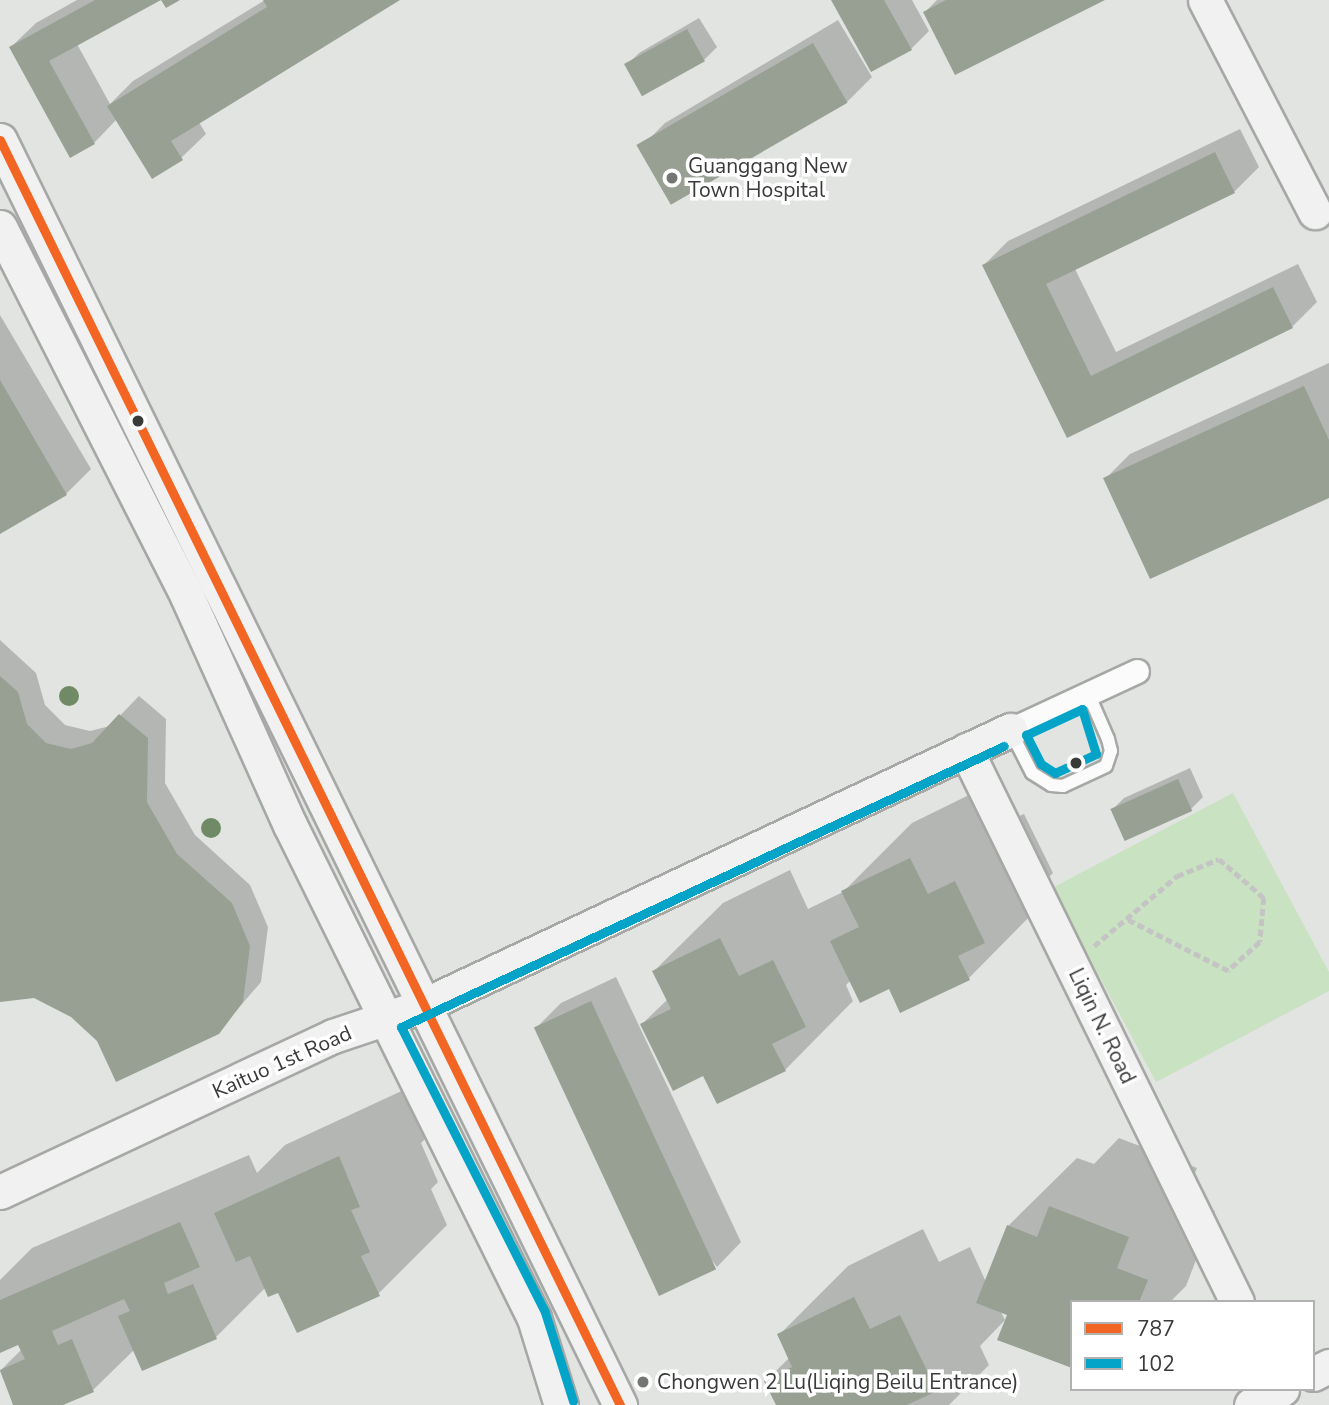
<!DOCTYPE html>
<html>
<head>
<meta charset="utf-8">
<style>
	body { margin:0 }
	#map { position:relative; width:1329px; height:1405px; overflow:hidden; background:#e1e4e0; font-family:"Nunito Sans",sans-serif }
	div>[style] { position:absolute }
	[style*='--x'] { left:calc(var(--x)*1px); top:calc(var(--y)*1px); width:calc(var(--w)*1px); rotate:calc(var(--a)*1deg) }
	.green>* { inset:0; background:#c9e2c1 }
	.shadow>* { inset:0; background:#0003 }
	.building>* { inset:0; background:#97a093; transform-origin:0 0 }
	.path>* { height:4.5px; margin-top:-2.25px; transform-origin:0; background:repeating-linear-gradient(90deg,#c3c4c3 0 7px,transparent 0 10.5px) }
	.roads { filter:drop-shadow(2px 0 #a6a8a5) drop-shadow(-2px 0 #a6a8a5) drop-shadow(0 2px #a6a8a5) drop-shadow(0 -2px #a6a8a5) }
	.lane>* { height:12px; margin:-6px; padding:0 6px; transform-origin:6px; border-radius:6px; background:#fafbfa }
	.street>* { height:23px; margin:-11.5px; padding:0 11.5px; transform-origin:11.5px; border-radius:11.5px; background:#fafbfa }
	.secondary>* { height:33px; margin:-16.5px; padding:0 16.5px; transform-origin:16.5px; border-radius:16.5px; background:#f2f1f2 }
	.bus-1>* { height:9px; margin:-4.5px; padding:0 4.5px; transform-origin:4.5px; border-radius:4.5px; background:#f26522 }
	.bus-2>* { height:9px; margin:-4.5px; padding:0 4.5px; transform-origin:4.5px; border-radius:4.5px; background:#03a4c7 }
	.trees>* { width:20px; height:20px; margin:-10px; border-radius:50%; background:#708a65 }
	.dots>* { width:19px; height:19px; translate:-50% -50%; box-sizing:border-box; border:4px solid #fff; border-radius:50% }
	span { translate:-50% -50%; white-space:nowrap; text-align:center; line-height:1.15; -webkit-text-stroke:7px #fff; paint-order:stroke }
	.poi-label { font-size:21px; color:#393b39 }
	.left { translate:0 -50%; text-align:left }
	.street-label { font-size:21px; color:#393b39 }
	.legend { position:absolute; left:1070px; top:1300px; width:245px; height:91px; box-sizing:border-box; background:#fff; border:2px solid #b0b1b0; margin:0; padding:9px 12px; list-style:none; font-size:21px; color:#393b39 }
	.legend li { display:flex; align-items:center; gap:14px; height:35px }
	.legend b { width:35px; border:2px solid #b0b1b0 }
</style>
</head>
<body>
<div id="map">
	<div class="green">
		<i style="clip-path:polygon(1233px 793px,1329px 972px,1329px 991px,1156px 1082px,1052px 888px)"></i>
	</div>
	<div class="shadow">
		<i style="clip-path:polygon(77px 0,157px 0,77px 44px,110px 104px,133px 81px,265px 0,397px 0,199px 122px,206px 134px,181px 158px,117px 119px,94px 143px,11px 47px,36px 23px)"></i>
		<i style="clip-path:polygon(833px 0,912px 0,929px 31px,911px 49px)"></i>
		<i style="clip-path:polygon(937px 0,1101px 0,925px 12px)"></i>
		<i style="clip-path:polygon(699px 18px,717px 47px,704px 60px,644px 94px,627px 65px,639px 53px)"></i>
		<i style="clip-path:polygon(838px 20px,872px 77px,847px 102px,640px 148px,665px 123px)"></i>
		<i style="clip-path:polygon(1240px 129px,1259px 167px,1234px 192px,1075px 269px,1116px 352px,1298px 264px,1317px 302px,1292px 327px,1067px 435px,984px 265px,1008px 241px)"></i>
		<i style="clip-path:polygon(0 315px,91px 469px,66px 494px,0 532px)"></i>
		<i style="clip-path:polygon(1329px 363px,1329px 496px,1106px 478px,1130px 454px)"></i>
		<i style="clip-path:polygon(0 640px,36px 673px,45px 705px,65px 725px,90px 731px,110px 726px,139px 696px,166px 719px,165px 783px,195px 835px,250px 885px,268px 927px,261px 982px,218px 1032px,98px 1040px,72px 1015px,34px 996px,0 1000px)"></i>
		<i style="clip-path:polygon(1190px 768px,1203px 797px,1191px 809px,1112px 810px,1124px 798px)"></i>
		<i style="clip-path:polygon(979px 790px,997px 826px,1024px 814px,1053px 873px,1030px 895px,1037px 909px,969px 978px,890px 987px,851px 980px,846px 985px,853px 1001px,785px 1070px,704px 1074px,642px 1024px,668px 999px,654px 971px,723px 903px,790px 870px,808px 909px,843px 892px,912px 823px)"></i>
		<i style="clip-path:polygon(616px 977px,741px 1242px,717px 1267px,536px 1028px,561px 1003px)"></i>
		<i style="clip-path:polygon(408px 1088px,428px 1136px,421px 1143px,438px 1182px,431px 1189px,447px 1225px,378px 1294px,266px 1287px,216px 1337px,135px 1349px,93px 1390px,58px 1405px,14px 1405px,0 1371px,22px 1349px,19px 1342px,0 1351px,0 1280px,32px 1248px,249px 1155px,257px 1173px,285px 1145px)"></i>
		<i style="clip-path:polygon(1119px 1138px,1197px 1168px,1184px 1199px,1215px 1211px,1186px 1286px,1170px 1302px,1072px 1302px,1009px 1314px,1000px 1310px,1005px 1320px,980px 1346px,989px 1365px,949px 1405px,778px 1405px,766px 1381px,790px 1357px,779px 1335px,848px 1266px,923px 1229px,939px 1262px,970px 1247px,986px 1282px,1008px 1226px,1077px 1158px,1094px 1164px)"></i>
	</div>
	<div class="building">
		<i style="clip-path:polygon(95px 0,161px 0,49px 61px,95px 144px,70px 158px,9px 47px)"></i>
		<i style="clip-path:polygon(161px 0,180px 0,166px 8px)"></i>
		<i style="clip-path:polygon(263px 0,400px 0,171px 141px,183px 160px,152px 179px,107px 106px,267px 7px)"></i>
		<i style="clip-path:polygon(831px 0,884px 0,912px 50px,871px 72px)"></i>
		<i style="clip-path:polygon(946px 0,1105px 0,955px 75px,923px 12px)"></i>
		<i style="left:687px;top:29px;width:37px;height:72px;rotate:61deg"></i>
		<i style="left:813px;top:43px;width:69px;height:204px;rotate:60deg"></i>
		<i style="clip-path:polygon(1215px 152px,1235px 193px,1046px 284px,1091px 376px,1273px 287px,1293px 328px,1067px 438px,982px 265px)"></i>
		<i style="clip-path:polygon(0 380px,67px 495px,0 534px)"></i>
		<i style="clip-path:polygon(1304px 386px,1329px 440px,1329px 498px,1150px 579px,1103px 478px)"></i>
		<i style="clip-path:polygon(0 676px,18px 692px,27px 724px,46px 743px,71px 749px,92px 743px,119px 714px,148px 738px,147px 802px,177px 854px,232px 903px,250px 946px,243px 1002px,219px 1034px,116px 1082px,97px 1041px,71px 1017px,34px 998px,0 1002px)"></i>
		<i style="left:1178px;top:779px;width:35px;height:74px;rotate:66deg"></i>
		<i style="clip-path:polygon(910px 858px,928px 894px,955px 881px,985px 943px,958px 956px,970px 980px,900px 1013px,889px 989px,860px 1003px,830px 941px,859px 927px,841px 891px)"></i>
		<i style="clip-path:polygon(720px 938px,739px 976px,773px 960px,806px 1027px,772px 1044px,786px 1071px,717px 1104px,703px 1076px,673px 1091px,640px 1024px,671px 1009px,652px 971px)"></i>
		<i style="left:591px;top:1001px;width:296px;height:63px;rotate:65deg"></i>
		<i style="clip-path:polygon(339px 1156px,360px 1207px,351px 1210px,370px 1252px,361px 1256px,380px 1296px,297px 1333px,278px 1293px,268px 1297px,250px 1256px,236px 1262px,214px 1213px)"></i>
		<i style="clip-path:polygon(1049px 1206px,1129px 1237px,1117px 1268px,1148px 1280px,1139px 1302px,1072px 1302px,1072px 1368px,997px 1340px,1007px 1315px,976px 1303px,1007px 1225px,1037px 1237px)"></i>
		<i style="clip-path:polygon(180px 1222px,200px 1267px,164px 1283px,168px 1294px,193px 1284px,217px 1339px,142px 1371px,118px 1316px,130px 1311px,124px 1299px,52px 1331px,58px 1345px,72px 1339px,94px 1392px,63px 1405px,13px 1405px,0 1370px,25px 1359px,18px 1345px,0 1353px,0 1300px)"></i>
		<i style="clip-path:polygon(854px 1297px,870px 1329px,900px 1315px,937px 1391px,907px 1405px,776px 1405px,764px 1381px,792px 1367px,777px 1334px)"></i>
	</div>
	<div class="path">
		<i style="--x:1094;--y:946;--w:42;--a:-40.2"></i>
		<i style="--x:1126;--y:919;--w:67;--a:-40.1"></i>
		<i style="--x:1177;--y:876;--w:45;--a:-22"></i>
		<i style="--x:1219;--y:859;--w:60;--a:40.9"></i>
		<i style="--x:1264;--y:898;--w:44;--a:95.2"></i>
		<i style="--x:1260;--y:942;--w:43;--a:137.8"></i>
		<i style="--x:1228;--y:971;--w:114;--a:-153"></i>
	</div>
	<div class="roads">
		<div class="lane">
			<i style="--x:1010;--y:730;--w:48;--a:62.9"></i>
			<i style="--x:1032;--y:773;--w:22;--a:32"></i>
			<i style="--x:1051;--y:785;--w:12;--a:5"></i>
			<i style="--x:1063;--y:786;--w:47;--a:-24.9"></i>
			<i style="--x:1106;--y:766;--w:16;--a:-72"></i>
			<i style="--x:1111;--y:751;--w:12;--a:-104"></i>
			<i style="--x:1108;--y:739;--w:50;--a:-113.5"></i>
		</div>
		<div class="street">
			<i style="--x:1010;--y:730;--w:140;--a:-24.9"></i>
		</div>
		<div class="secondary">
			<i style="--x:1205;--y:0;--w:239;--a:62.6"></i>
			<i style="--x:0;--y:140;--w:1409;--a:63.89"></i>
			<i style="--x:0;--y:227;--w:414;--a:63.1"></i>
			<i style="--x:187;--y:596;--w:251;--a:65.8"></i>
			<i style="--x:290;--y:825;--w:550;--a:63.67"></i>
			<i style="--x:534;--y:1318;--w:91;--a:72.8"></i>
			<i style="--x:966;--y:750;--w:615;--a:63.85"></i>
			<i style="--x:0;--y:1192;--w:368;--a:-25.1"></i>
			<i style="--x:333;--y:1036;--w:94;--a:-18.6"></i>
			<i style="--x:422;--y:1006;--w:650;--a:-25.14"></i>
			<i style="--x:1313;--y:1374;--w:18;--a:-27"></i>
			<i style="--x:1251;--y:1405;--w:35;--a:-27"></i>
		</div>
	</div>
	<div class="bus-1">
		<i style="--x:0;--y:140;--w:1409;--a:63.89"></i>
	</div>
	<div class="bus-2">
		<i style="--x:1082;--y:709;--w:47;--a:72.7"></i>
		<i style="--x:1096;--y:754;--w:45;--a:155.1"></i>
		<i style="--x:1055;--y:773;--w:17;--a:-147"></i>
		<i style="--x:1041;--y:764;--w:33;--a:-117"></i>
		<i style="--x:1026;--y:735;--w:62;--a:-24.9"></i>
		<i style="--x:573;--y:1401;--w:93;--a:-107.5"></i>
		<i style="--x:545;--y:1312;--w:319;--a:-116.8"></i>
		<i style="--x:401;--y:1027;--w:665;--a:-24.99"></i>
	</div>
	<div class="trees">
		<i style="left:69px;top:696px"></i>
		<i style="left:211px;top:828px"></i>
	</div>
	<div class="dots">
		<i style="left:672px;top:178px;background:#747673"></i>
		<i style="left:138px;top:421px;background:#393b39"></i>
		<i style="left:1076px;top:763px;background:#393b39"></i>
		<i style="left:643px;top:1382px;background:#747673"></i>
	</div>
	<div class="poi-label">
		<span class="left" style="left:688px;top:178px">Guanggang New<br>Town Hospital</span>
		<span class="left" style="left:657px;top:1382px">Chongwen 2 Lu(Liqing Beilu Entrance)</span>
	</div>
	<div class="street-label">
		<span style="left:1102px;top:1026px;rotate:64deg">Liqin N. Road</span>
		<span style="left:282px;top:1062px;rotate:-24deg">Kaituo 1st Road</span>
	</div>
	<ul class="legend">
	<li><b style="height:9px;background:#f26522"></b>787</li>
	<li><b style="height:9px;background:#03a4c7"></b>102</li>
	</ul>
</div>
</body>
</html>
